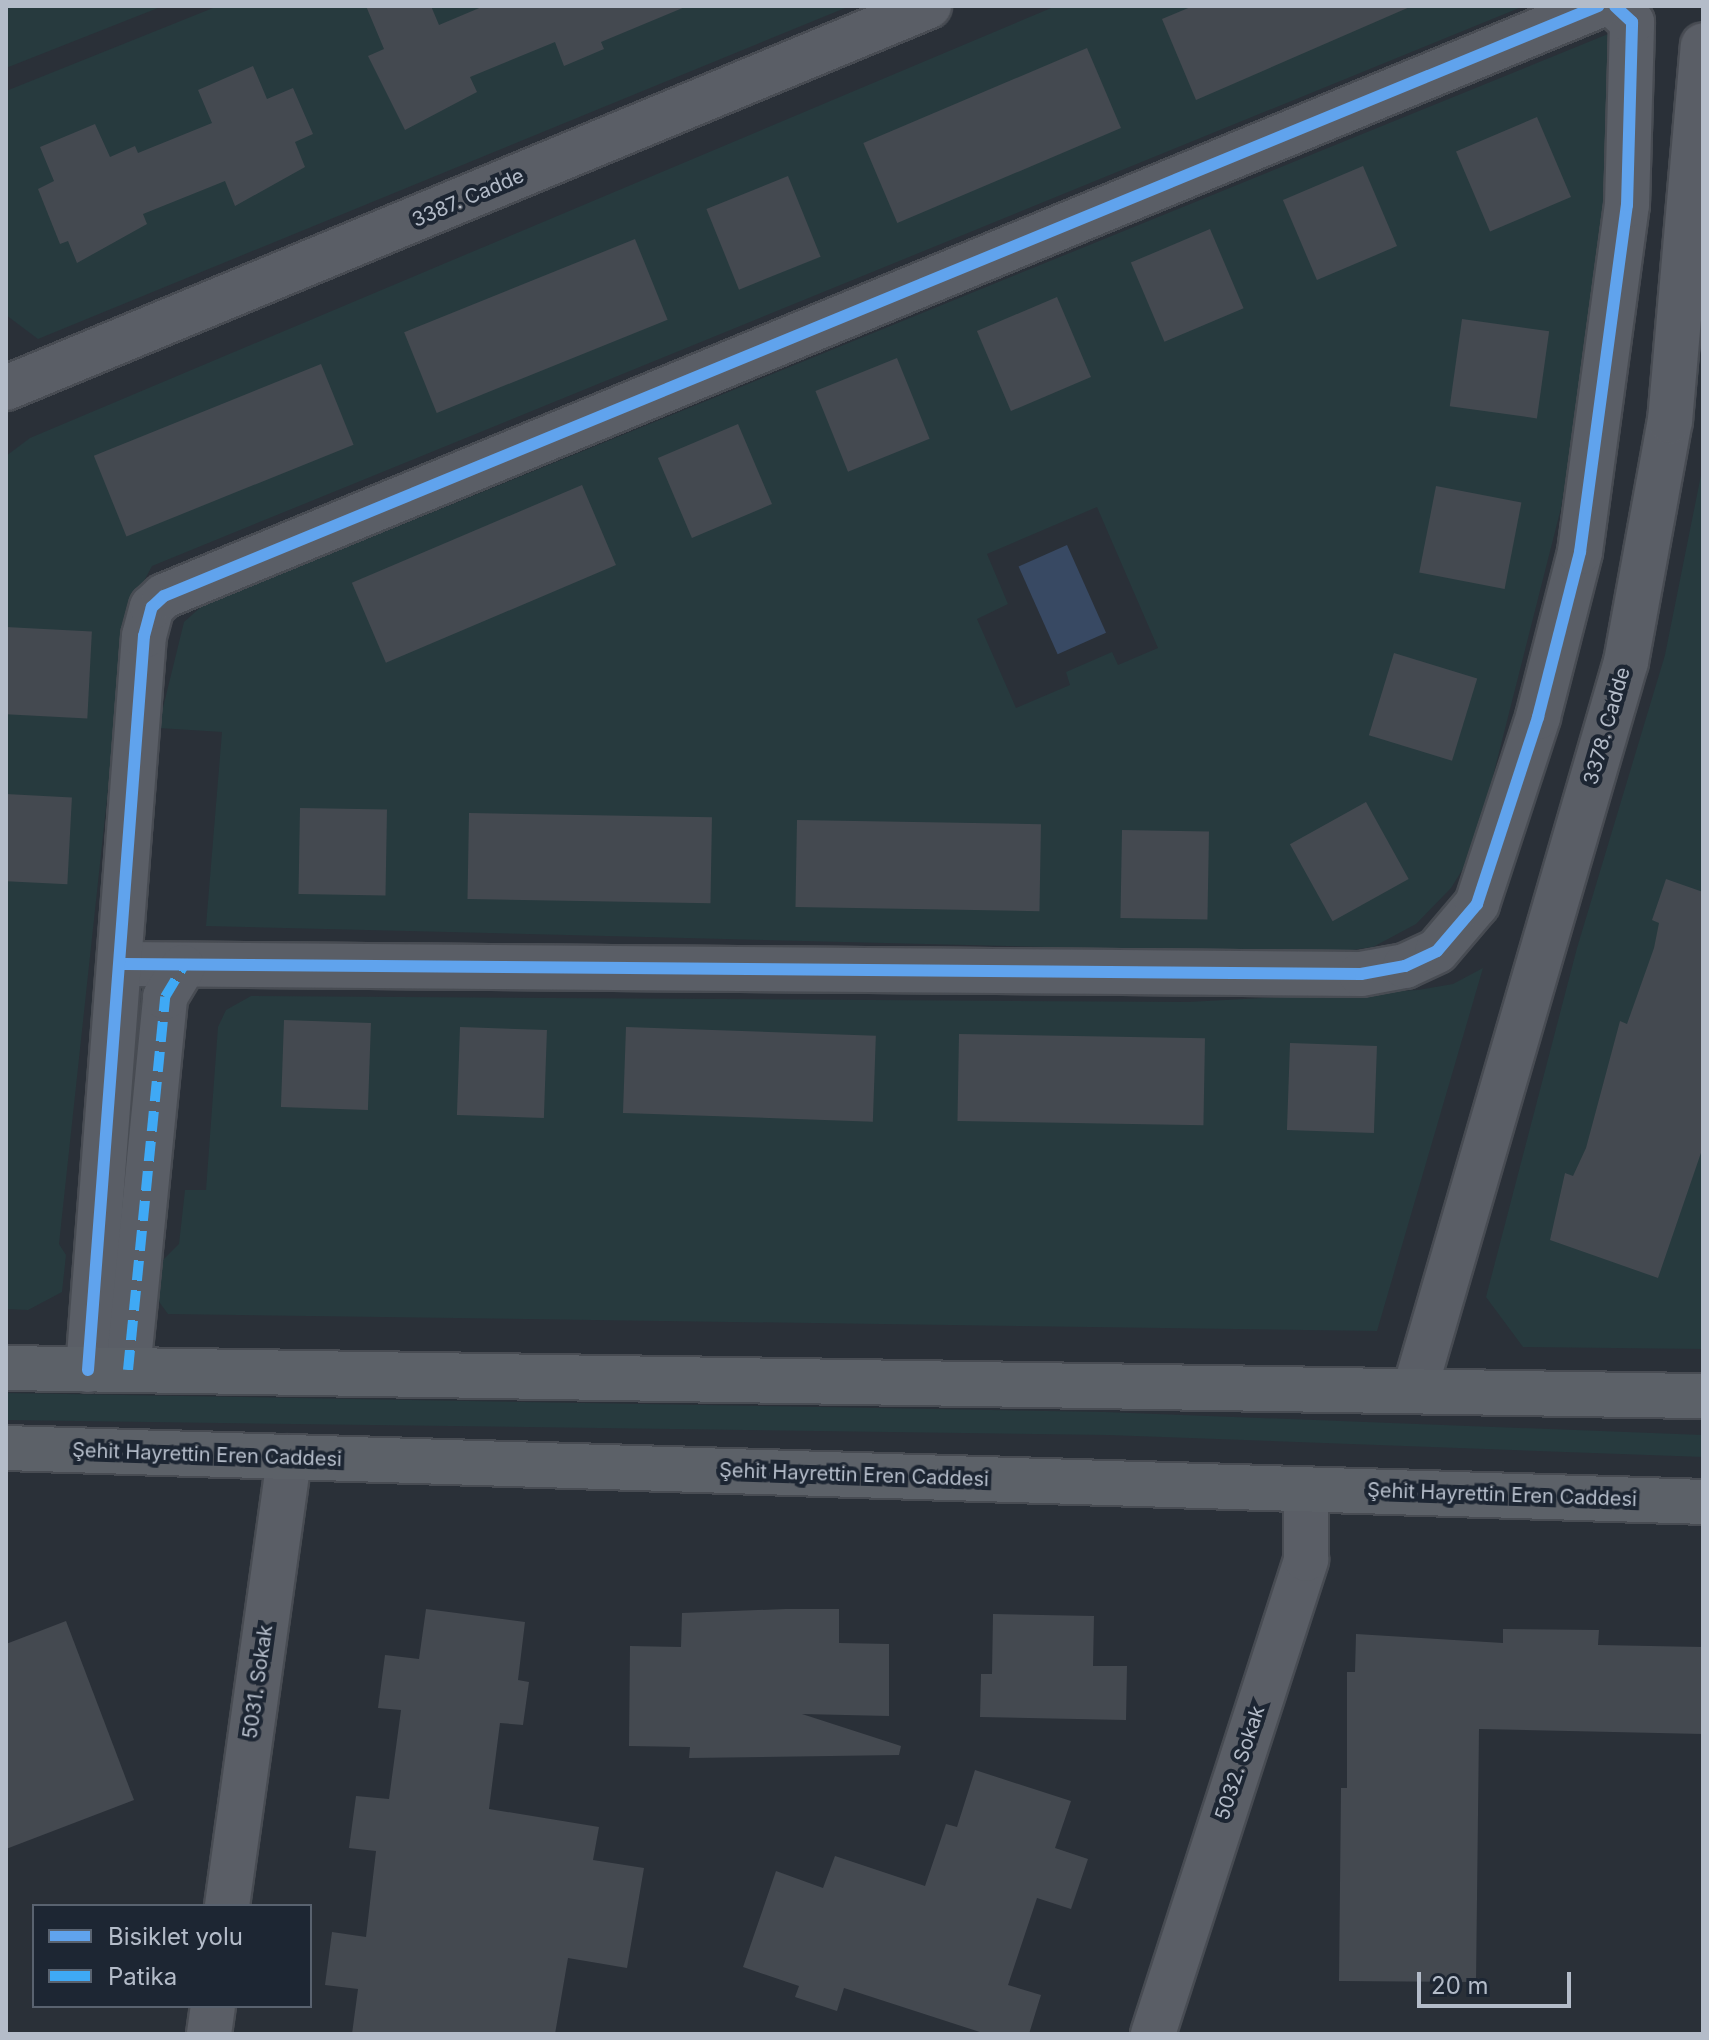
<!DOCTYPE html>
<html>
<head>
<meta charset="utf-8">
<style>
	body { margin:0 }
	#map { position:relative; width:1709px; height:2040px; overflow:hidden; background:#2a3038; font-family:Inter,sans-serif }
	div>[style] { position:absolute }
	[style*='--x'] { left:calc(var(--x)*1px); top:calc(var(--y)*1px); width:calc(var(--w)*1px); rotate:calc(var(--a)*1deg) }
	.green>* { inset:0; background:#273a3e }
	.water>* { inset:0; background:#384963; transform-origin:0 0 }
	.building>* { inset:0; background:#444950; transform-origin:0 0 }
	.roads { filter:drop-shadow(2px 0 #484c53) drop-shadow(-2px 0 #484c53) drop-shadow(0 2px #484c53) drop-shadow(0 -2px #484c53) }
	.minor>* { height:44px; margin:-22px; padding:0 22px; transform-origin:22px; border-radius:22px; background:#5a5e66 }
	.major>* { height:44px; margin:-22px; padding:0 22px; transform-origin:22px; border-radius:22px; background:#5c6168 }
	.quiet>* { height:10px; margin-top:-5px; transform-origin:0; background:repeating-linear-gradient(90deg,#3fa9f5 0 20px,transparent 0 30px) }
	.cycleway>* { height:12px; margin:-6px; padding:0 6px; transform-origin:6px; border-radius:6px; background:#60a3ed }
	span { translate:-50% -50%; white-space:nowrap; text-align:center; line-height:1.15; -webkit-text-stroke:8px #1d2633; paint-order:stroke }
	.street-label { font-size:20px; color:#b4bcc9 }
	.frame { position:absolute; inset:0; border:8px solid #b4bcc9; pointer-events:none }
	.legend { position:absolute; left:32px; top:1904px; width:280px; height:104px; box-sizing:border-box; background:#1d2633; border:2px solid #59626f; margin:0; padding:10px 14px; list-style:none; font-size:24px; color:#b4bcc9 }
	.legend li { display:flex; align-items:center; gap:16px; height:40px }
	.legend b { width:40px; border:2px solid #59626f }
	.scale { position:absolute; left:1417px; top:1972px; width:154px; height:36px; box-sizing:border-box; border:4px solid #b4bcc9; border-top:0; padding-left:10px; font-size:24px; line-height:28px; white-space:nowrap; color:#b4bcc9; -webkit-text-stroke:6px #1d2633; paint-order:stroke }
</style>
</head>
<body>
<div id="map">
	<div class="green">
		<i style="clip-path:polygon(6px 6px,163px 6px,6px 68px)"></i>
		<i style="clip-path:polygon(218px 6px,850px 6px,38px 339px,6px 315px,6px 91px)"></i>
		<i style="clip-path:polygon(1056px 6px,1524px 6px,152px 566px,127px 613px,59px 1244px,66px 1255px,62px 1292px,28px 1310px,6px 1309px,6px 456px,30px 438px)"></i>
		<i style="clip-path:polygon(evenodd,1613px 32px,1611px 204px,1561px 508px,1474px 851px,1451px 888px,1416px 924px,1373px 947px,1325px 954px,206px 926px,222px 732px,158px 728px,184px 622px,202px 606px,1613px 32px,1097px 507px,1158px 648px,1118px 665px,1112px 652px,1066px 672px,1070px 685px,1016px 708px,977px 619px,1008px 604px,987px 554px,1097px 507px)"></i>
		<i style="clip-path:polygon(1703px 465px,1703px 1349px,1523px 1347px,1486px 1297px,1577px 948px,1665px 655px)"></i>
		<i style="clip-path:polygon(1483px 968px,1377px 1331px,168px 1314px,154px 1295px,160px 1263px,179px 1244px,185px 1190px,206px 1190px,218px 1027px,226px 1010px,251px 996px,1188px 1002px,1418px 990px,1453px 984px)"></i>
		<i style="clip-path:polygon(6px 1393px,1105px 1412px,1703px 1435px,1703px 1457px,1108px 1435px,6px 1420px)"></i>
	</div>
	<div class="water">
		<i style="left:1067px;top:545px;width:96px;height:53px;rotate:66deg"></i>
	</div>
	<div class="building">
		<i style="clip-path:polygon(366px 6px,431px 6px,439px 25px,484px 6px,685px 7px,601px 42px,604px 49px,564px 66px,555px 42px,470px 77px,477px 92px,405px 130px,368px 56px,384px 49px)"></i>
		<i style="clip-path:polygon(1193px 6px,1412px 6px,1196px 100px,1162px 19px)"></i>
		<i style="left:1087px;top:48px;width:87px;height:243px;rotate:67deg"></i>
		<i style="clip-path:polygon(253px 66px,267px 99px,293px 88px,313px 134px,295px 142px,305px 167px,235px 206px,225px 181px,143px 214px,147px 224px,77px 263px,68px 241px,60px 244px,38px 189px,54px 181px,40px 147px,95px 124px,110px 157px,135px 146px,138px 153px,212px 123px,198px 90px)"></i>
		<i style="left:1537px;top:117px;width:87px;height:88px;rotate:67deg"></i>
		<i style="left:1363px;top:166px;width:87px;height:87px;rotate:67deg"></i>
		<i style="left:788px;top:176px;width:87px;height:88px;rotate:68deg"></i>
		<i style="left:1210px;top:229px;width:86px;height:86px;rotate:67deg"></i>
		<i style="left:635px;top:239px;width:87px;height:249px;rotate:68deg"></i>
		<i style="left:1057px;top:297px;width:87px;height:87px;rotate:67deg"></i>
		<i style="left:1462px;top:319px;width:88px;height:88px;rotate:8deg"></i>
		<i style="left:897px;top:358px;width:87px;height:88px;rotate:68deg"></i>
		<i style="left:321px;top:364px;width:87px;height:245px;rotate:68deg"></i>
		<i style="left:738px;top:424px;width:87px;height:87px;rotate:67deg"></i>
		<i style="left:582px;top:485px;width:87px;height:250px;rotate:67deg"></i>
		<i style="left:1436px;top:486px;width:87px;height:88px;rotate:11deg"></i>
		<i style="left:6px;top:627px;width:86px;height:87px;rotate:3deg"></i>
		<i style="left:1394px;top:653px;width:87px;height:86px;rotate:17deg"></i>
		<i style="left:6px;top:794px;width:66px;height:87px;rotate:3deg"></i>
		<i style="left:1366px;top:802px;width:88px;height:87px;rotate:61deg"></i>
		<i style="left:300px;top:808px;width:87px;height:86px;rotate:1deg"></i>
		<i style="left:469px;top:813px;width:243px;height:86px;rotate:1deg"></i>
		<i style="left:797px;top:820px;width:244px;height:87px;rotate:1deg"></i>
		<i style="left:1122px;top:830px;width:87px;height:88px;rotate:1deg"></i>
		<i style="clip-path:polygon(1666px 879px,1703px 892px,1703px 1147px,1658px 1278px,1550px 1240px,1565px 1173px,1573px 1176px,1586px 1148px,1620px 1021px,1627px 1024px,1654px 948px,1659px 923px,1652px 920px)"></i>
		<i style="left:284px;top:1020px;width:87px;height:87px;rotate:2deg"></i>
		<i style="left:460px;top:1027px;width:87px;height:88px;rotate:2deg"></i>
		<i style="left:626px;top:1027px;width:250px;height:86px;rotate:2deg"></i>
		<i style="left:959px;top:1034px;width:246px;height:87px;rotate:1deg"></i>
		<i style="left:1290px;top:1043px;width:87px;height:87px;rotate:2deg"></i>
		<i style="clip-path:polygon(426px 1609px,525px 1622px,518px 1680px,529px 1682px,523px 1725px,500px 1723px,489px 1809px,599px 1827px,593px 1860px,644px 1868px,627px 1968px,568px 1958px,555px 2034px,352px 2034px,358px 1989px,325px 1985px,332px 1932px,366px 1937px,376px 1851px,349px 1848px,356px 1796px,389px 1799px,401px 1710px,378px 1708px,385px 1655px,419px 1659px)"></i>
		<i style="clip-path:polygon(786px 1609px,839px 1609px,839px 1643px,889px 1644px,889px 1716px,802px 1714px,901px 1746px,899px 1755px,689px 1758px,690px 1747px,629px 1746px,630px 1646px,681px 1647px,682px 1613px)"></i>
		<i style="clip-path:polygon(993px 1614px,1094px 1616px,1093px 1666px,1127px 1666px,1126px 1720px,980px 1717px,981px 1674px,992px 1674px)"></i>
		<i style="clip-path:polygon(66px 1621px,134px 1800px,6px 1849px,6px 1644px)"></i>
		<i style="clip-path:polygon(1503px 1629px,1599px 1630px,1598px 1645px,1703px 1647px,1703px 1734px,1479px 1729px,1476px 1982px,1339px 1981px,1341px 1788px,1347px 1788px,1347px 1672px,1355px 1672px,1356px 1634px,1503px 1643px)"></i>
		<i style="clip-path:polygon(975px 1770px,1071px 1801px,1055px 1848px,1088px 1859px,1071px 1909px,1037px 1898px,1008px 1985px,1041px 1995px,1029px 2034px,986px 2034px,844px 1988px,837px 2011px,795px 1997px,799px 1986px,743px 1967px,776px 1871px,823px 1888px,835px 1856px,925px 1886px,946px 1824px,957px 1827px)"></i>
	</div>
	<div class="roads">
		<div class="minor">
			<i style="--x:6;--y:388;--w:999;--a:-22.48"></i>
			<i style="--x:124;--y:964;--w:1237;--a:0.46"></i>
			<i style="--x:1361;--y:974;--w:45;--a:-10.3"></i>
			<i style="--x:1405;--y:966;--w:35;--a:-25"></i>
			<i style="--x:1437;--y:951;--w:62;--a:-49.6"></i>
			<i style="--x:1477;--y:904;--w:197;--a:-71.9"></i>
			<i style="--x:1538;--y:717;--w:170;--a:-75.7"></i>
			<i style="--x:1580;--y:552;--w:350;--a:-82.3"></i>
			<i style="--x:1627;--y:205;--w:183;--a:-88.4"></i>
			<i style="--x:1632;--y:22;--w:23;--a:-137"></i>
			<i style="--x:88;--y:1370;--w:736;--a:-85.64"></i>
			<i style="--x:144;--y:636;--w:30;--a:-75"></i>
			<i style="--x:152;--y:607;--w:16;--a:-43"></i>
			<i style="--x:164;--y:596;--w:1551;--a:-22.36"></i>
			<i style="--x:128;--y:1370;--w:375;--a:-84.3"></i>
			<i style="--x:165;--y:997;--w:35;--a:-59"></i>
			<i style="--x:1415;--y:1389;--w:757;--a:-73.82"></i>
			<i style="--x:1626;--y:662;--w:245;--a:-79.7"></i>
			<i style="--x:1670;--y:421;--w:377;--a:-85"></i>
			<i style="--x:227;--y:1906;--w:453;--a:-82.1"></i>
			<i style="--x:209;--y:2034;--w:28;--a:-82"></i>
			<i style="--x:1153;--y:2034;--w:499;--a:-72.1"></i>
			<i style="--x:1306;--y:1559;--w:70;--a:-90"></i>
		</div>
		<div class="major">
			<i style="--x:6;--y:1368;--w:1697;--a:0.95"></i>
			<i style="--x:6;--y:1448;--w:1698;--a:1.82"></i>
		</div>
	</div>
	<div class="quiet">
		<i style="--x:128;--y:1370;--w:375;--a:-84.3"></i>
		<i style="--x:165;--y:997;--w:35;--a:-59"></i>
	</div>
	<div class="cycleway">
		<i style="--x:124;--y:964;--w:1237;--a:0.46"></i>
		<i style="--x:1361;--y:974;--w:45;--a:-10.3"></i>
		<i style="--x:1405;--y:966;--w:35;--a:-25"></i>
		<i style="--x:1437;--y:951;--w:62;--a:-49.6"></i>
		<i style="--x:1477;--y:904;--w:197;--a:-71.9"></i>
		<i style="--x:1538;--y:717;--w:170;--a:-75.7"></i>
		<i style="--x:1580;--y:552;--w:350;--a:-82.3"></i>
		<i style="--x:1627;--y:205;--w:183;--a:-88.4"></i>
		<i style="--x:1632;--y:22;--w:23;--a:-137"></i>
		<i style="--x:88;--y:1370;--w:736;--a:-85.64"></i>
		<i style="--x:144;--y:636;--w:30;--a:-75"></i>
		<i style="--x:152;--y:607;--w:16;--a:-43"></i>
		<i style="--x:164;--y:596;--w:1551;--a:-22.36"></i>
	</div>
	<div class="street-label">
		<span style="left:468px;top:198px;rotate:-23deg">3387. Cadde</span>
		<span style="left:1607px;top:726px;rotate:-74deg">3378. Cadde</span>
		<span style="left:207px;top:1455px;rotate:2deg">Şehit Hayrettin Eren Caddesi</span>
		<span style="left:854px;top:1475px;rotate:2deg">Şehit Hayrettin Eren Caddesi</span>
		<span style="left:1502px;top:1495px;rotate:2deg">Şehit Hayrettin Eren Caddesi</span>
		<span style="left:258px;top:1682px;rotate:-82deg">5031. Sokak</span>
		<span style="left:1240px;top:1763px;rotate:-72deg">5032. Sokak</span>
	</div>
	<div class="frame"></div>
	<ul class="legend">
	<li><b style="height:10px;background:#60a3ed"></b>Bisiklet yolu</li>
	<li><b style="height:10px;background:#3fa9f5"></b>Patika</li>
	</ul>
	<div class="scale">20 m</div>
</div>
</body>
</html>
